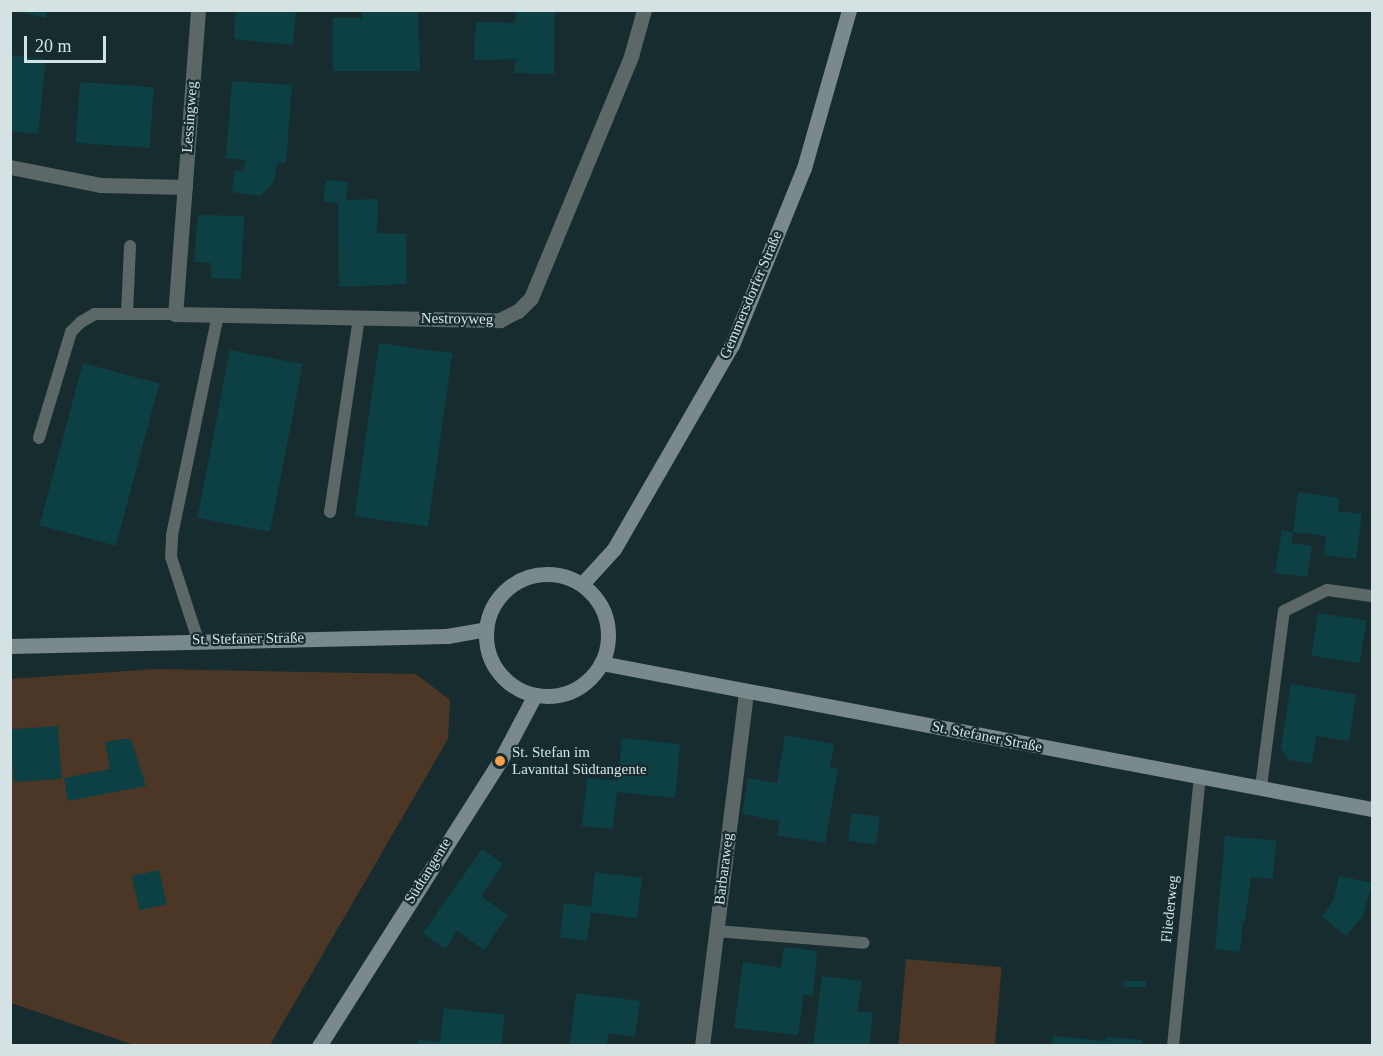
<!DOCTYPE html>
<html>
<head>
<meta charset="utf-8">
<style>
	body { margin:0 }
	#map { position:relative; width:1383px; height:1056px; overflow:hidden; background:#162c2f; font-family:Georgia,serif }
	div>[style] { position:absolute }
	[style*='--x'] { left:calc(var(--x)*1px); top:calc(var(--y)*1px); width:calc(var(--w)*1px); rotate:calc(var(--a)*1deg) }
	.green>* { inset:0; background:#4c3726; transform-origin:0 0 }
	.building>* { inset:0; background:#0d4045; transform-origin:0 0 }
	.service>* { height:12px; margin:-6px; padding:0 6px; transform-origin:6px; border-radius:6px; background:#5c6768 }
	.minor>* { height:15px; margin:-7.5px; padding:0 7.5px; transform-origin:7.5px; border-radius:7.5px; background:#5c6768 }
	.secondary>* { height:15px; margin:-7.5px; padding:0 7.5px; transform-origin:7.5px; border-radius:7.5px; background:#7a8a8c }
	.secondary>.ring { margin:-7.5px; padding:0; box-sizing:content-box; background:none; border:15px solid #7a8a8c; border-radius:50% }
	.dots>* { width:16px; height:16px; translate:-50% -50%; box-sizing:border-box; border:3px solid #162c2f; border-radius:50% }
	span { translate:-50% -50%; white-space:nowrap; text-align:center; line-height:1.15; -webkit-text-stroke:4.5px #162c2f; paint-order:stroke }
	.street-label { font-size:15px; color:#d4e2e3 }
	.poi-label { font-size:15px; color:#d4e2e3 }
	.left { translate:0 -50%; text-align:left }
	.frame { position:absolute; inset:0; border:12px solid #d4e2e3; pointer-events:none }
	.scale { position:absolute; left:24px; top:36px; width:82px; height:27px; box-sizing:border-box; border:3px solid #d4e2e3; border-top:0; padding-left:8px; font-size:18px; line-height:21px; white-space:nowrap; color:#d4e2e3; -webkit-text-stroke:4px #162c2f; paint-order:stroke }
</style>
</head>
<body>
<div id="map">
	<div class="green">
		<i style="clip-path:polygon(156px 669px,416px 674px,450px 700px,448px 739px,270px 1045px,134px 1045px,11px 1003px,11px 679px)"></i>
		<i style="left:906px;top:959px;width:96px;height:86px;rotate:5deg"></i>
	</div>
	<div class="building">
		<i style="clip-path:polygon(10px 10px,46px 10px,46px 18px)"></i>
		<i style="clip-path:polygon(236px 10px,296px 10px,293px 45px,234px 39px)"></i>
		<i style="clip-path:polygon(362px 10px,418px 10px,420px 71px,333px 71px,333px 18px,362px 18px)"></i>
		<i style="clip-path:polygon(516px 10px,555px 10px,554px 74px,514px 73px,516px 59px,474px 60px,476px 22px,515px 23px)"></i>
		<i style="clip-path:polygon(10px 55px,46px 59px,38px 134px,10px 131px)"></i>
		<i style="clip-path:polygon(232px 81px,292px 85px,286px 163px,278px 162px,273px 184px,260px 196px,232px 192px,235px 171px,243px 171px,246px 160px,226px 158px)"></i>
		<i style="left:80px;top:82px;width:74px;height:61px;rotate:4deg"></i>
		<i style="clip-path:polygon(326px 180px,348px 182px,346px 200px,378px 199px,377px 233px,406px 234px,407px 284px,339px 287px,338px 203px,323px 201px)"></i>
		<i style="clip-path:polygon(198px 215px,244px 216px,241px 279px,211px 278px,211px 263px,194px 262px)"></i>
		<i style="left:379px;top:343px;width:74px;height:175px;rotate:8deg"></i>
		<i style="left:230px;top:350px;width:74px;height:171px;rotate:11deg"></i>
		<i style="left:83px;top:363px;width:79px;height:168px;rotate:15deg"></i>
		<i style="clip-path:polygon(1298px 492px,1339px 498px,1338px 511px,1362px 514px,1356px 559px,1324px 555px,1326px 536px,1293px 532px)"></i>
		<i style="clip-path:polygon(1282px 530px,1293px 532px,1291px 543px,1312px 546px,1307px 577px,1275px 573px)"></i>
		<i style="left:1318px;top:613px;width:49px;height:43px;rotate:9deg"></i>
		<i style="clip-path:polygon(1291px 684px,1356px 695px,1349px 741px,1316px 736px,1312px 764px,1288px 760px,1281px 748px)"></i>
		<i style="left:58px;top:726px;width:53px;height:48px;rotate:86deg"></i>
		<i style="clip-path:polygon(785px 735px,834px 744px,830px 767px,838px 769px,825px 843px,777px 835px,780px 821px,742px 814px,748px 778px,777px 783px)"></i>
		<i style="clip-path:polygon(622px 738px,680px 744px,675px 798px,617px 792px,613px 829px,582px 826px,587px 778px,618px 781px)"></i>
		<i style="clip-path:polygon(121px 739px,131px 739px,146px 786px,68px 801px,64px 778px,110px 769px,105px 742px)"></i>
		<i style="left:852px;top:813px;width:28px;height:28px;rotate:8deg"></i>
		<i style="clip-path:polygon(1225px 836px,1276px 841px,1273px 879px,1251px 877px,1245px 921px,1235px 920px,1243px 922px,1240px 952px,1215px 949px)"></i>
		<i style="clip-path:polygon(482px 849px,503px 864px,481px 896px,508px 915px,484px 950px,457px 931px,445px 949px,423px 933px)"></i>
		<i style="left:159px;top:870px;width:35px;height:28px;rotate:77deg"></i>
		<i style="clip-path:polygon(595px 872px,642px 878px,637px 918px,591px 912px,587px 941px,560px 937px,564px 903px,591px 907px)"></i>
		<i style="clip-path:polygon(1339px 876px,1372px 883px,1363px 916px,1346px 936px,1322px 917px,1334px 899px)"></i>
		<i style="clip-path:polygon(784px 947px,817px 951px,813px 996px,804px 994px,798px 1035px,734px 1028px,743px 962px,781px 968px)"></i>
		<i style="clip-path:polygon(822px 976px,862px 981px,857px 1011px,873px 1013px,869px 1046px,813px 1046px)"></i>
		<i style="left:1124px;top:981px;width:22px;height:6px"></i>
		<i style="clip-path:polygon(576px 993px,640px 1001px,635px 1037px,608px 1033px,607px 1046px,570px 1046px)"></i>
		<i style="clip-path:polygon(444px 1008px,505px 1015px,501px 1046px,418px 1046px,419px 1040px,440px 1042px)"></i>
		<i style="clip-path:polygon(1053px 1036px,1107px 1041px,1107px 1037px,1142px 1040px,1142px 1046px,1052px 1046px)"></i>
	</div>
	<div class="service">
		<i style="--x:127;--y:313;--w:67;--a:-87.4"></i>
		<i style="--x:39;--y:438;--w:111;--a:-73.2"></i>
		<i style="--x:71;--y:332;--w:14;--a:-45"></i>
		<i style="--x:81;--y:322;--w:16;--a:-30"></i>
		<i style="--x:95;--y:314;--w:80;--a:0"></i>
		<i style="--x:330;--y:512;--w:197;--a:-81.5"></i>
		<i style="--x:198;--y:640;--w:87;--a:-108"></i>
		<i style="--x:171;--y:557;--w:22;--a:-87"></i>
		<i style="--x:172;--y:535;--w:225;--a:-78.2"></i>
		<i style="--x:1261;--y:787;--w:177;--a:-82.6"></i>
		<i style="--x:1284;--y:611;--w:48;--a:-26"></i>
		<i style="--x:1327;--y:590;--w:45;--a:7.6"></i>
		<i style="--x:716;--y:931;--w:148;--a:4.6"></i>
		<i style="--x:1173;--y:1046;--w:270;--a:-84.3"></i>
	</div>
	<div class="minor">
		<i style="--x:198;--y:10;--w:305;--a:94.3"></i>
		<i style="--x:175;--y:314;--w:325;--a:1.1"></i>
		<i style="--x:500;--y:320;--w:20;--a:-27"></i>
		<i style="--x:518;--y:311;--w:18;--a:-45"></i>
		<i style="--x:531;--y:298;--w:262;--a:-67.5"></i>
		<i style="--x:631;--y:56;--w:48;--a:-74.2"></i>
		<i style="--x:10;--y:167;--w:93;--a:11.2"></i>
		<i style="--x:101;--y:185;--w:84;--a:1.4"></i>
		<i style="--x:702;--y:1046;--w:357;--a:-82.9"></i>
	</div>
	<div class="secondary">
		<i class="ring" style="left:486px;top:574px;width:107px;height:107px"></i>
		<i style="--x:582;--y:584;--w:47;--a:-47.6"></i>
		<i style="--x:614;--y:549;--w:236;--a:-60"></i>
		<i style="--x:732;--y:345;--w:191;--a:-67.9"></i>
		<i style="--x:804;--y:168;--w:164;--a:-74.1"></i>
		<i style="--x:10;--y:646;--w:437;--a:-1.3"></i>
		<i style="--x:447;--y:636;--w:40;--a:-10"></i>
		<i style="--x:601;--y:663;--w:785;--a:10.72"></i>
		<i style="--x:319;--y:1046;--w:338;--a:-57.6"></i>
		<i style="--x:500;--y:761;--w:75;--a:-62.1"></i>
	</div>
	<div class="dots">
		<i style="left:500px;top:761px;background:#f8a04b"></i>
	</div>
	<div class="street-label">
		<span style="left:190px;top:117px;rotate:-86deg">Lessingweg</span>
		<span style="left:751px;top:295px;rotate:-67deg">Gemmersdorfer Straße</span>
		<span style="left:457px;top:319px;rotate:1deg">Nestroyweg</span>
		<span style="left:248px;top:639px;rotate:-1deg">St. Stefaner Straße</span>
		<span style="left:987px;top:737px;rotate:11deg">St. Stefaner Straße</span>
		<span style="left:724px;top:869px;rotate:-83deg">Barbaraweg</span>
		<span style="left:428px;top:871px;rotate:-58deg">Südtangente</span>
		<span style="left:1170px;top:909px;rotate:-84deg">Fliederweg</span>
	</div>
	<div class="poi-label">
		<span class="left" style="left:512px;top:761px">St. Stefan im<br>Lavanttal Südtangente</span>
	</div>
	<div class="frame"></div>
	<div class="scale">20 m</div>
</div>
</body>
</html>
